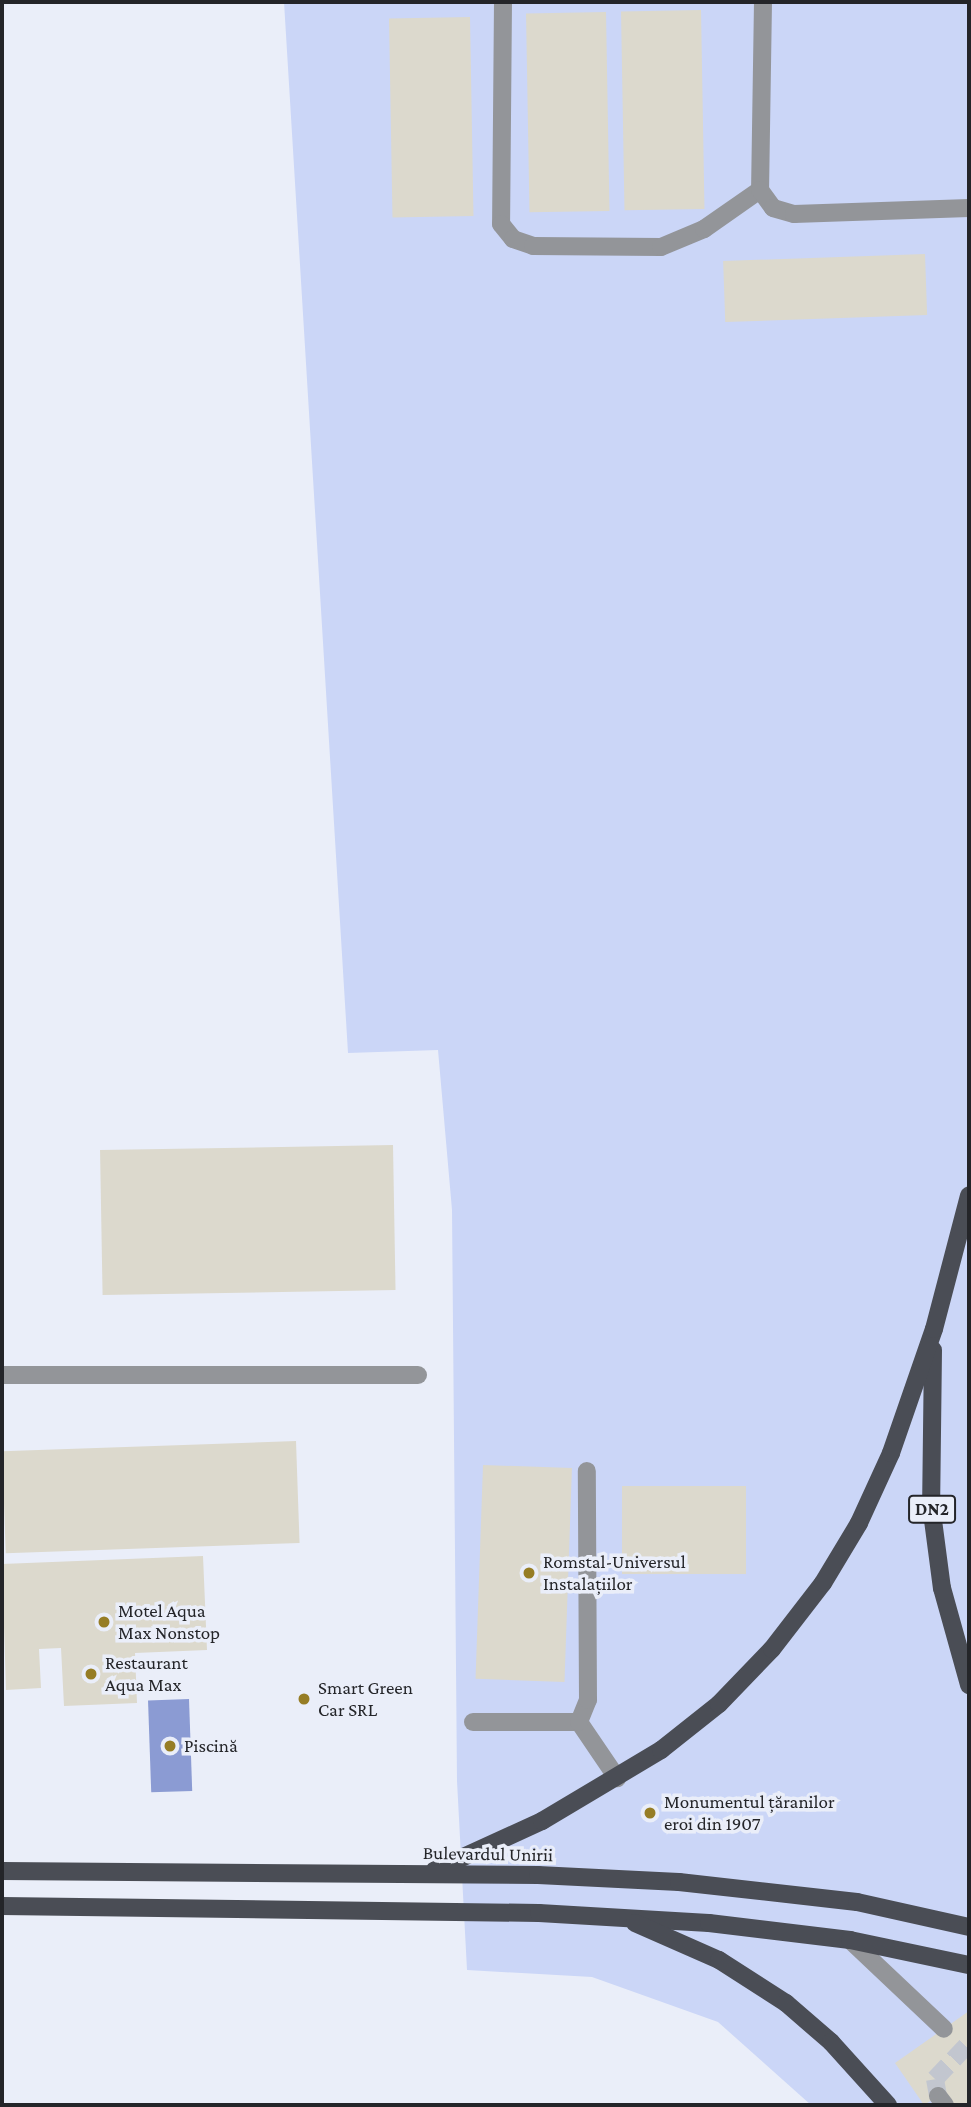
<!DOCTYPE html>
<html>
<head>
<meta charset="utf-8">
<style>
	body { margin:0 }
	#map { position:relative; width:971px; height:2107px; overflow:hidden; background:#eaeef9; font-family:"Crimson Pro",serif }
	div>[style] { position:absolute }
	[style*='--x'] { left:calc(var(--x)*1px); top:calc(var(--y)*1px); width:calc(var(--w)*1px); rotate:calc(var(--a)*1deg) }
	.green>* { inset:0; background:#cbd6f7 }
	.water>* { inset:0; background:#8b9bd3; transform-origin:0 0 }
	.building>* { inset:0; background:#dcd9cd; transform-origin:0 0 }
	.minor-tunnel>* { height:18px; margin-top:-9px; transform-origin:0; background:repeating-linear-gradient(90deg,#c2c6cf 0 18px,transparent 0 27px) }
	.minor>* { height:18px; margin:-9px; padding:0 9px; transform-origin:9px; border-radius:9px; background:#939599 }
	.major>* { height:18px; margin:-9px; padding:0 9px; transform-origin:9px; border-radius:9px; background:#4a4d55 }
	.dots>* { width:19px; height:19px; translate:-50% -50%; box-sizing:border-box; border:4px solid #eaeef9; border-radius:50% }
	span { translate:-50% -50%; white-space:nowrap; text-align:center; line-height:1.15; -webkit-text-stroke:7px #eaeef9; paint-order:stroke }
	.shield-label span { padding:2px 5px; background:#eaeef9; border:2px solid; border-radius:5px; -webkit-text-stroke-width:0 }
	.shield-label { font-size:18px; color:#242529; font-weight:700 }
	.poi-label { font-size:19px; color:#242529 }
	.left { translate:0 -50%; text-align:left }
	.street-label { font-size:19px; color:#242529 }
	.frame { position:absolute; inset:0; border:4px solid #242529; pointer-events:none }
</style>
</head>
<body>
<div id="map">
	<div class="green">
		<i style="clip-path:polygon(284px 2px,969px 2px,969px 2105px,811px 2105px,718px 2022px,592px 1977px,467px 1970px,457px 1781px,452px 1210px,438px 1050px,348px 1053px)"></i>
	</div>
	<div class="water">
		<i style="left:189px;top:1699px;width:92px;height:41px;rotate:88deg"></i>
	</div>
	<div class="building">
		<i style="left:701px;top:10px;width:199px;height:80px;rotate:89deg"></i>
		<i style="left:606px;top:12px;width:199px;height:80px;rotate:89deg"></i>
		<i style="left:470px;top:17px;width:199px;height:81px;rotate:89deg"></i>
		<i style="left:925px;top:254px;width:61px;height:202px;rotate:88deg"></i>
		<i style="left:393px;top:1145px;width:145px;height:293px;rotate:89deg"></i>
		<i style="left:296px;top:1441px;width:102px;height:294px;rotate:88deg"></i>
		<i style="left:483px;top:1465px;width:89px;height:214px;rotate:2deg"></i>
		<i style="left:622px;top:1486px;width:124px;height:88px"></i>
		<i style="clip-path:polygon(203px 1556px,207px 1650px,135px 1653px,137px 1703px,64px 1706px,61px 1648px,39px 1649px,41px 1688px,6px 1690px,2px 1564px)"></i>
		<i style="clip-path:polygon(969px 2011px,969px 2105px,947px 2105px,940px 2095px,924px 2105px,895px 2063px)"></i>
	</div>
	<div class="minor-tunnel">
		<i style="--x:938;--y:2096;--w:17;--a:-100"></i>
		<i style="--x:935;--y:2079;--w:50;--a:-46.6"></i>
	</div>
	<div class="minor">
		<i style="--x:503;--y:2;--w:222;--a:90.5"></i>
		<i style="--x:501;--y:224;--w:19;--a:51"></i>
		<i style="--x:513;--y:239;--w:21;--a:19"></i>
		<i style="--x:533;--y:246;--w:128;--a:0.4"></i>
		<i style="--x:661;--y:247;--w:47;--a:-22.7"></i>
		<i style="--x:704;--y:229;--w:68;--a:-34.9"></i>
		<i style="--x:763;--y:2;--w:188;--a:90.9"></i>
		<i style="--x:760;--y:190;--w:22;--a:54"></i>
		<i style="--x:773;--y:208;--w:22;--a:16"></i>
		<i style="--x:794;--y:214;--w:175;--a:-2"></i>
		<i style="--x:2;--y:1375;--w:416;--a:0"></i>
		<i style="--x:473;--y:1722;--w:106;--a:0"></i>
		<i style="--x:579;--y:1722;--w:68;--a:55.8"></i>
		<i style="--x:579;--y:1722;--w:24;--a:-68"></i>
		<i style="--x:588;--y:1700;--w:229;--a:-90.3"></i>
		<i style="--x:850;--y:1940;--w:129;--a:43.4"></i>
		<i style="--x:938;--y:2096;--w:11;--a:52"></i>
	</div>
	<div class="major">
		<i style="--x:933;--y:1350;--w:155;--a:90.7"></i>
		<i style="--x:931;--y:1505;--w:84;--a:82.5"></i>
		<i style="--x:942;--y:1588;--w:101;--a:74.4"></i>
		<i style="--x:435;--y:1870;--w:118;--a:-24.6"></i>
		<i style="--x:542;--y:1821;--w:139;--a:-30.8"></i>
		<i style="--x:661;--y:1750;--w:74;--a:-38.4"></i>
		<i style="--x:719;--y:1704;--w:76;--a:-46.1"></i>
		<i style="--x:772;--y:1649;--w:83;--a:-52.3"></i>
		<i style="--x:823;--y:1583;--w:70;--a:-59"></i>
		<i style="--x:859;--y:1523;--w:77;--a:-65.4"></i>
		<i style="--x:891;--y:1453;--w:131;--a:-70.9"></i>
		<i style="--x:934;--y:1329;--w:138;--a:-75.3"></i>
		<i style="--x:2;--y:1871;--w:536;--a:0.43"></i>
		<i style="--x:538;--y:1875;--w:141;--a:2.8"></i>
		<i style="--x:679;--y:1882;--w:179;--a:6.4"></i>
		<i style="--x:857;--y:1902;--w:115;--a:12.6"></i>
		<i style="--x:2;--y:1906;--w:537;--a:0.75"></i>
		<i style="--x:539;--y:1913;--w:170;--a:3.4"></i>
		<i style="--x:709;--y:1923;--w:142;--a:6.9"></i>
		<i style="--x:850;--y:1940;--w:122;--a:11.9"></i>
		<i style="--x:635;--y:1923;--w:92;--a:23.8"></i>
		<i style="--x:719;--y:1960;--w:80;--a:32.7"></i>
		<i style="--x:786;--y:2003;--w:60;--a:40.9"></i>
		<i style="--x:831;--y:2042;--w:85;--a:47.9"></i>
	</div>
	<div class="dots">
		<i style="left:529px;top:1573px;background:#967d25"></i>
		<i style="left:104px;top:1622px;background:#967d25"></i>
		<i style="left:91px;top:1674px;background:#967d25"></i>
		<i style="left:304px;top:1699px;background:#967d25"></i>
		<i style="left:170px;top:1746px;background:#967d25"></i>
		<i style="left:650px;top:1813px;background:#967d25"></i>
	</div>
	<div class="shield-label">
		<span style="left:932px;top:1509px">DN2</span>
	</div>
	<div class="poi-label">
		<span class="left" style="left:543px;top:1573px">Romstal-Universul<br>Instalațiilor</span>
		<span class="left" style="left:118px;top:1622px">Motel Aqua<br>Max Nonstop</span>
		<span class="left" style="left:105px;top:1674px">Restaurant<br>Aqua Max</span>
		<span class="left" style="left:318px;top:1699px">Smart Green<br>Car SRL</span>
		<span class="left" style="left:184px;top:1746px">Piscină</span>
		<span class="left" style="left:664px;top:1813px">Monumentul țăranilor<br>eroi din 1907</span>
	</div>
	<div class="street-label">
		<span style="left:488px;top:1854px;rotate:1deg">Bulevardul Unirii</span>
	</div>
	<div class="frame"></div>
</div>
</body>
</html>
